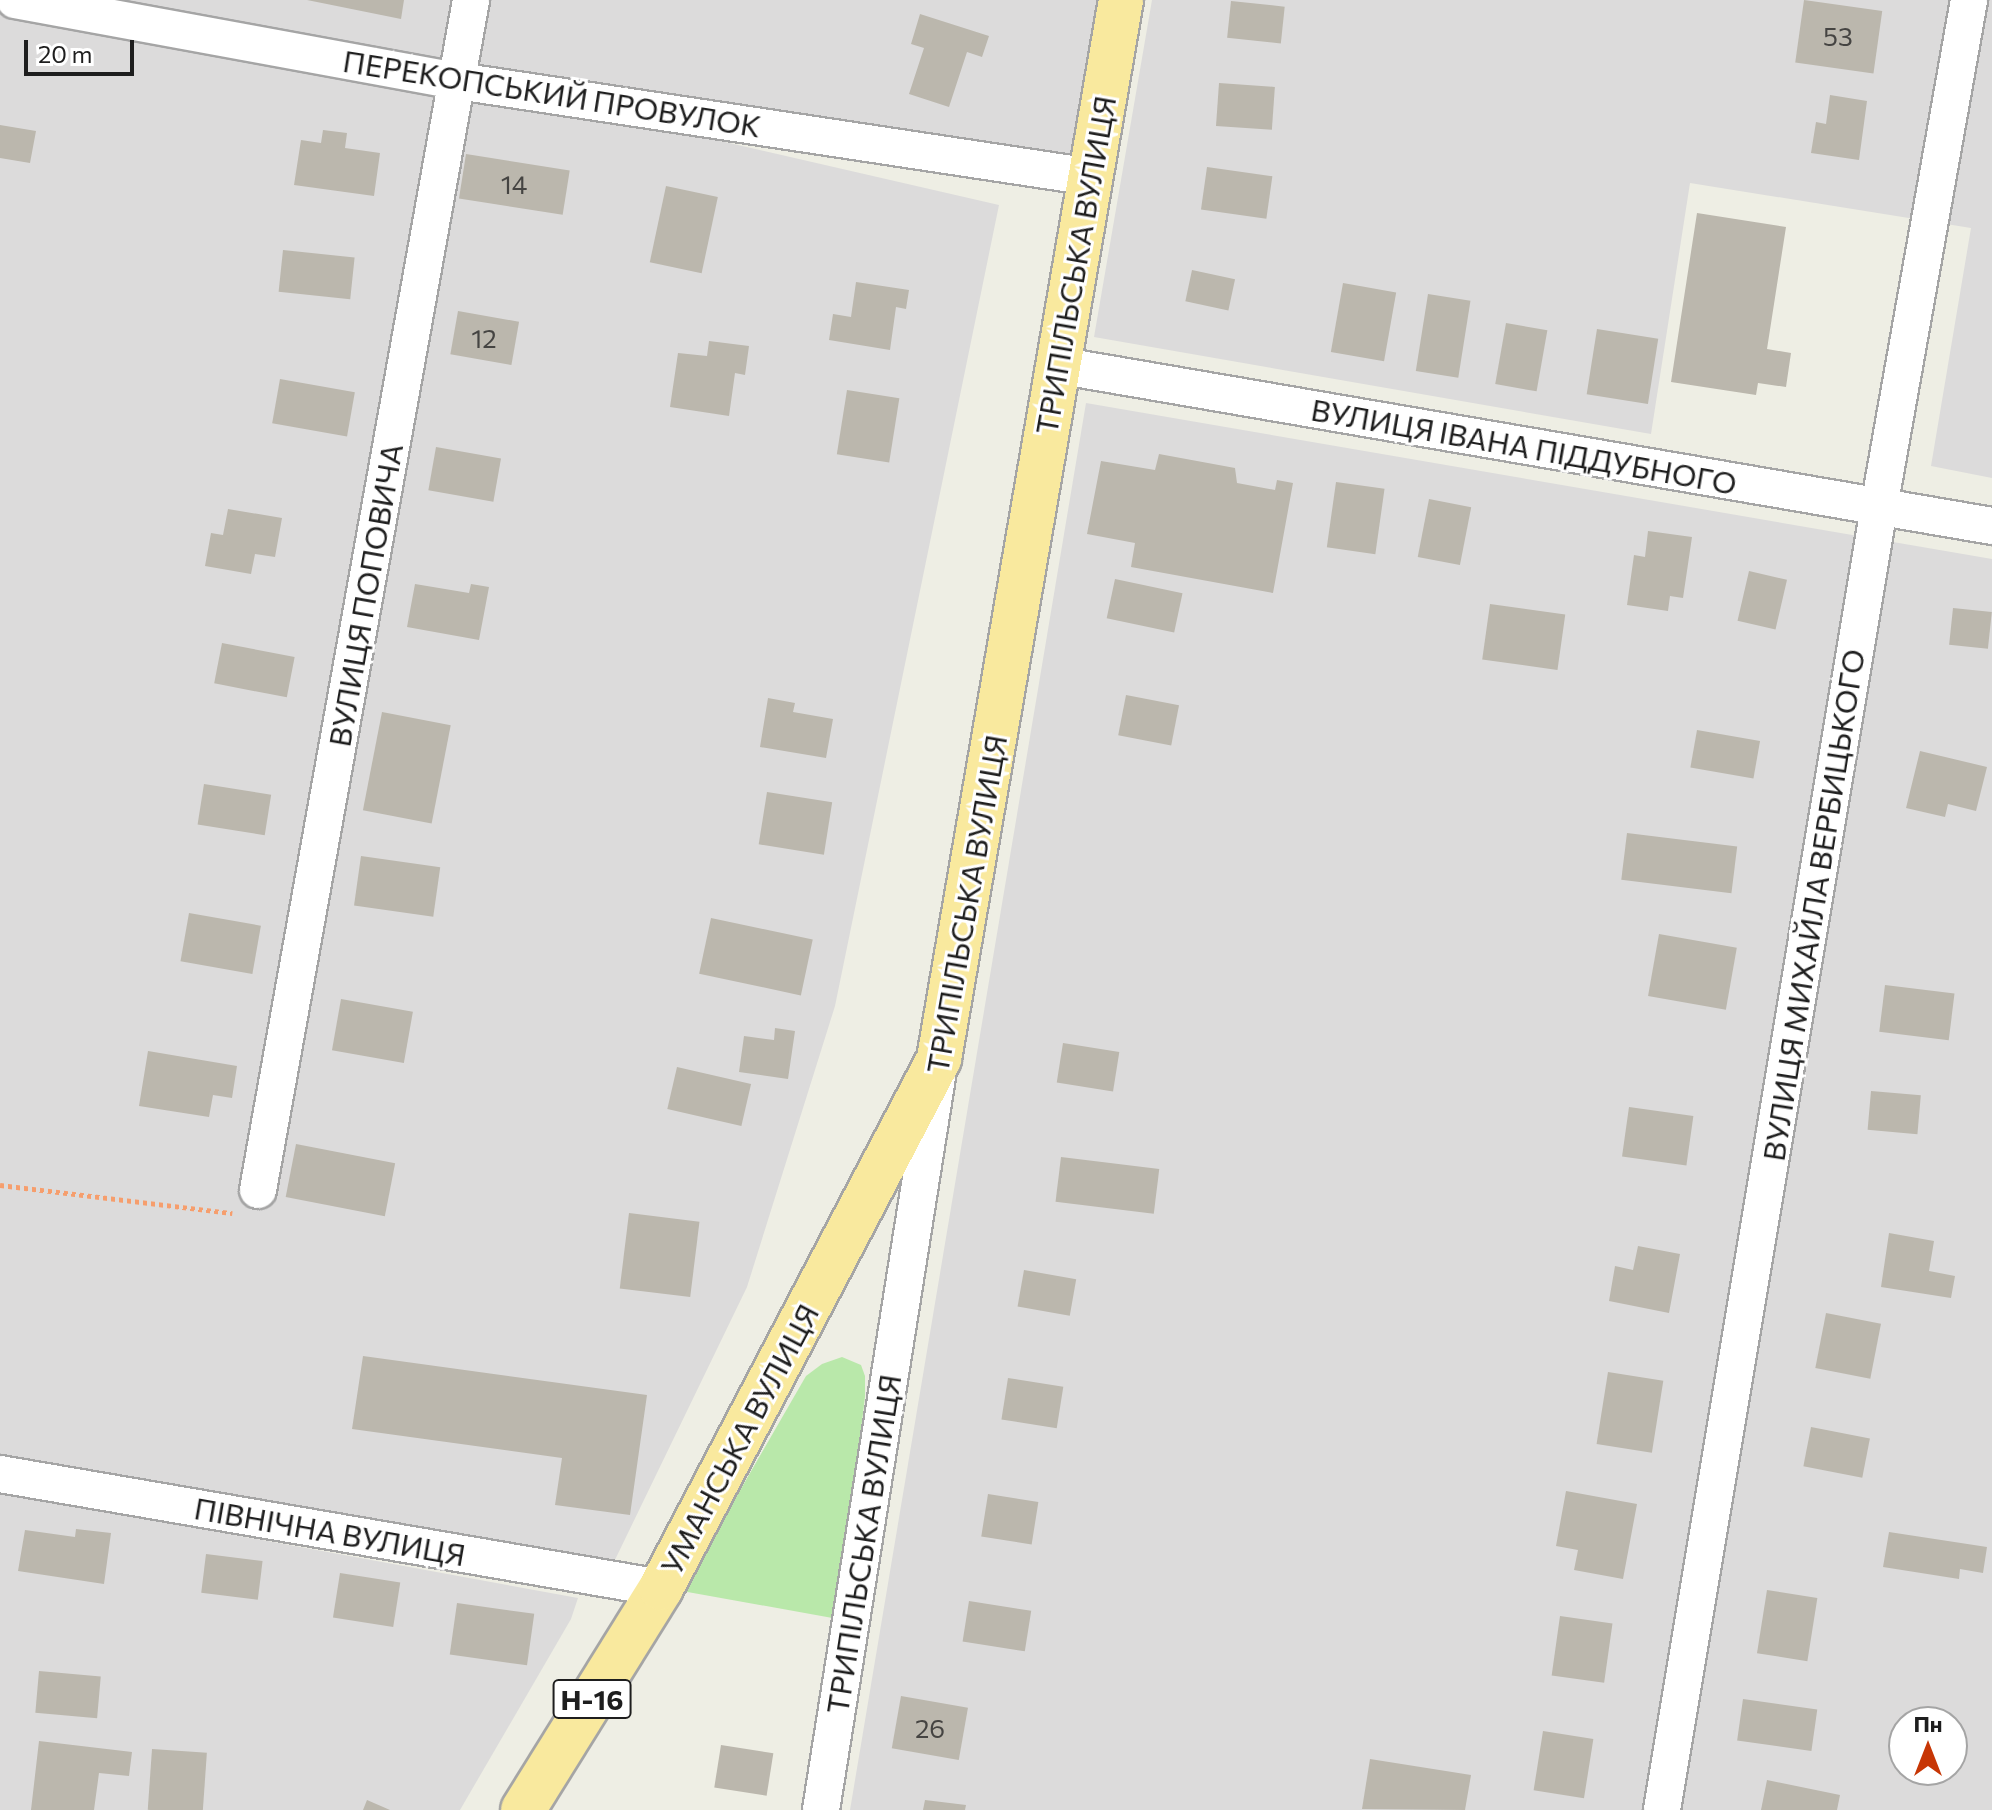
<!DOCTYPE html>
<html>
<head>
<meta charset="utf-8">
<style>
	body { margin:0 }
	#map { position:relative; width:1992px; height:1810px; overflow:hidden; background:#eeeee4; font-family:Commissioner,sans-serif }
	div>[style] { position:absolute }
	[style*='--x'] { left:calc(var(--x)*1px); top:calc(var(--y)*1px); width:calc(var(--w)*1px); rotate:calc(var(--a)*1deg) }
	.residential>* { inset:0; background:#dcdbdb }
	.grass>* { inset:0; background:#b9e8aa }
	.building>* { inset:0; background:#bbb7ad; transform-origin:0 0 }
	.path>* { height:5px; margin-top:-2.5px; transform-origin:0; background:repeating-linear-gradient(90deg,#f69e6d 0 4px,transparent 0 8px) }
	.roads { filter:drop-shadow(2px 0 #a5a5a5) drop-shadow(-2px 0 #a5a5a5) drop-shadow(0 2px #a5a5a5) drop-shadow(0 -2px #a5a5a5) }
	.minor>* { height:36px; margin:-18px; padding:0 18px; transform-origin:18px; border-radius:18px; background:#fff }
	.major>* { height:44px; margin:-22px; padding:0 22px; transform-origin:22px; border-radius:22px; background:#f9e99e }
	span { translate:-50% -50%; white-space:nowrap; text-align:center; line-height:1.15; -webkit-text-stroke:6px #fff; paint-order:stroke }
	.number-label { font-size:26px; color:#454442 }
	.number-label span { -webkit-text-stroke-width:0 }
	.shield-label span { padding:2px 6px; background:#fff; border:2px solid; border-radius:6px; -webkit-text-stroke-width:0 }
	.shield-label { font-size:28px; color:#1e1e1e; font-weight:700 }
	.street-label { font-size:30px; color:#1e1e1e }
	.north { position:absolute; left:1888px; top:1706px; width:80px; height:80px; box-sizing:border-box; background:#fff; border:2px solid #a5a5a5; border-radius:50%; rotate:0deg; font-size:22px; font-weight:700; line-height:32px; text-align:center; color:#1e1e1e }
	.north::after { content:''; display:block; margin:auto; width:28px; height:36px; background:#c73605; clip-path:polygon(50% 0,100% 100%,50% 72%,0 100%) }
	.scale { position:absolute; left:24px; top:40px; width:110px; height:36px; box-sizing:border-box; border:4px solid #1e1e1e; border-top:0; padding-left:10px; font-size:24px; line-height:28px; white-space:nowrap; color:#1e1e1e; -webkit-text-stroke:6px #fff; paint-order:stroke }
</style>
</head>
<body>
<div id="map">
	<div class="residential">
		<i style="clip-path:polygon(0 0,1121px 0,1091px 177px,473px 84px,999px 205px,835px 1006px,747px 1287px,612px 1566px,0 1474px)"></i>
		<i style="clip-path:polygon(1152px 0,1992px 0,1992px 478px,1931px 466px,1971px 228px,1690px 183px,1651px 434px,1094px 337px)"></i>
		<i style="clip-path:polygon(evenodd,1086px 403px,1992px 559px,1992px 1810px,850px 1810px,1086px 403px,1904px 1722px,1952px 1722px,1952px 1770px,1904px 1770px,1904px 1722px)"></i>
		<i style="clip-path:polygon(0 1492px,578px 1598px,571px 1619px,460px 1810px,0 1810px)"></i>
	</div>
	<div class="grass">
		<i style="clip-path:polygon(842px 1357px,861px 1365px,865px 1376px,865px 1397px,838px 1619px,682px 1591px,806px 1376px,822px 1364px)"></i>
	</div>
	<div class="building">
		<i style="clip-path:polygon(307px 0,404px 0,401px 19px)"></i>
		<i style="left:1804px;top:0;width:79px;height:63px;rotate:8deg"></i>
		<i style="left:1231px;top:1px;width:54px;height:37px;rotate:6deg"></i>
		<i style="clip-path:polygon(920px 14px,989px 36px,982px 57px,967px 52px,949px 107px,909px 94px,924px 48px,911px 44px)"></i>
		<i style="left:1219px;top:83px;width:56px;height:43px;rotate:4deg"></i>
		<i style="clip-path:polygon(1830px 95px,1867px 101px,1859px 160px,1811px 153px,1816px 122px,1826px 124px)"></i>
		<i style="clip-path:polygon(0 125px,36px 131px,30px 163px,0 158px)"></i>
		<i style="clip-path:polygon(323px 130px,347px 133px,345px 148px,380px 153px,374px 196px,294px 185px,301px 140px,321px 143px)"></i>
		<i style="left:466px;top:154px;width:105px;height:45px;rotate:9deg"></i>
		<i style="left:1207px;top:167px;width:66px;height:43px;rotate:8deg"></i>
		<i style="left:666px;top:186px;width:53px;height:78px;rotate:12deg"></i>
		<i style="clip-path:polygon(1697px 213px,1786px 227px,1767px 349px,1791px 353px,1786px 387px,1758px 383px,1756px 395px,1671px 382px)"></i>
		<i style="left:283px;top:250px;width:72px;height:42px;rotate:6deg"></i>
		<i style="left:1192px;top:270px;width:44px;height:32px;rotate:12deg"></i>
		<i style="clip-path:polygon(856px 282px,909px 290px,906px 309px,896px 307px,890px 350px,829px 340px,833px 314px,851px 317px)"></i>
		<i style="left:1343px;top:283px;width:54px;height:70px;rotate:10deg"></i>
		<i style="left:1428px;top:294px;width:43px;height:78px;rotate:9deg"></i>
		<i style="left:458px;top:311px;width:62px;height:44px;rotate:10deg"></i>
		<i style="left:1506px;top:323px;width:42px;height:62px;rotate:10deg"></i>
		<i style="left:1597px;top:329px;width:62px;height:66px;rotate:9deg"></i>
		<i style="clip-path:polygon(709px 341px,749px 346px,745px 375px,735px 373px,729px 416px,670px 407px,678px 353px,707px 356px)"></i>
		<i style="left:280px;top:379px;width:76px;height:45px;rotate:10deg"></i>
		<i style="left:847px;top:390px;width:53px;height:65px;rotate:9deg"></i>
		<i style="left:436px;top:447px;width:66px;height:44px;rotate:10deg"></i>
		<i style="clip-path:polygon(1159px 454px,1235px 468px,1237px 483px,1275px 490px,1277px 480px,1293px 483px,1273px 593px,1131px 567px,1135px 543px,1087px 534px,1101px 461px,1155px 470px)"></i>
		<i style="left:1336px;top:482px;width:49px;height:66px;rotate:8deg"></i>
		<i style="left:1429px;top:499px;width:43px;height:59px;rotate:11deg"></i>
		<i style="clip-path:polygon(228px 509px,282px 518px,275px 557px,255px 554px,251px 574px,205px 566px,211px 533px,223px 535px)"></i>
		<i style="clip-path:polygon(1648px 531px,1692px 537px,1683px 598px,1670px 596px,1668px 611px,1627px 605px,1634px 555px,1645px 557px)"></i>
		<i style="left:1749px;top:571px;width:39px;height:51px;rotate:13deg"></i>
		<i style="left:1115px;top:579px;width:69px;height:40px;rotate:12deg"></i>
		<i style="clip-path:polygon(415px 584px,469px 593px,471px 584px,489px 587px,479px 640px,407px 627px)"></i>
		<i style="left:1490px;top:604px;width:76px;height:56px;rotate:8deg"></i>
		<i style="left:1953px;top:608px;width:39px;height:37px;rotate:6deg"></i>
		<i style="left:222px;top:643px;width:74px;height:41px;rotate:11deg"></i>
		<i style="left:1126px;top:695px;width:54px;height:41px;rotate:11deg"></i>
		<i style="clip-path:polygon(768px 698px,795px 703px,793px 712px,833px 719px,826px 758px,760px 747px)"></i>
		<i style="left:382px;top:712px;width:70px;height:100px;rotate:11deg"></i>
		<i style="left:1697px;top:730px;width:64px;height:38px;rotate:10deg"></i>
		<i style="clip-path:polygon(1920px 751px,1987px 767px,1976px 811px,1948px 804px,1945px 817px,1906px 808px)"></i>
		<i style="left:204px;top:784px;width:68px;height:41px;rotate:9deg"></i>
		<i style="left:767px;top:792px;width:66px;height:53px;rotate:9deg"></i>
		<i style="left:1627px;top:833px;width:111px;height:47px;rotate:7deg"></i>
		<i style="left:361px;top:856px;width:80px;height:50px;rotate:8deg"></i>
		<i style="left:189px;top:913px;width:73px;height:49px;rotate:10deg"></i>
		<i style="left:711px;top:918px;width:104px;height:57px;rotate:12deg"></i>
		<i style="left:1659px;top:934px;width:79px;height:63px;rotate:10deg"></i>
		<i style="left:1885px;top:985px;width:70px;height:47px;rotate:7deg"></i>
		<i style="left:341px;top:999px;width:73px;height:52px;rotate:10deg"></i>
		<i style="clip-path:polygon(775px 1028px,795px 1031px,788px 1079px,739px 1072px,744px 1036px,774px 1040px)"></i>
		<i style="left:1063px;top:1043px;width:57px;height:40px;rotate:9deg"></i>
		<i style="clip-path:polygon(148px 1051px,237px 1066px,232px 1098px,213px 1095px,209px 1117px,139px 1106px)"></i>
		<i style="left:677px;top:1067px;width:76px;height:43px;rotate:13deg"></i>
		<i style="left:1871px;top:1091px;width:50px;height:39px;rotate:5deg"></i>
		<i style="left:1629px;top:1107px;width:65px;height:50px;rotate:8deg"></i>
		<i style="left:296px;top:1144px;width:101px;height:54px;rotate:11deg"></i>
		<i style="left:1061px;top:1157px;width:99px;height:45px;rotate:7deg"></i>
		<i style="left:629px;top:1213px;width:71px;height:76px;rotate:7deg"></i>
		<i style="clip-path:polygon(1889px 1233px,1934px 1241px,1929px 1271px,1955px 1276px,1951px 1298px,1881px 1287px)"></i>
		<i style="clip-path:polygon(1638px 1246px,1680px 1254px,1669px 1313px,1609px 1301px,1615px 1266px,1633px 1270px)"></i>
		<i style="left:1024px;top:1270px;width:53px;height:37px;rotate:10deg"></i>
		<i style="left:1826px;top:1313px;width:56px;height:56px;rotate:11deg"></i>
		<i style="clip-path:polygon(363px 1356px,647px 1395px,630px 1515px,555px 1505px,562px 1458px,352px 1429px)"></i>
		<i style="left:1608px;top:1372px;width:56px;height:73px;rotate:9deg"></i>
		<i style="left:1008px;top:1378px;width:56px;height:42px;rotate:9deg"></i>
		<i style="left:1811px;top:1427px;width:60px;height:40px;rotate:11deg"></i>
		<i style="clip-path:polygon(1566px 1491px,1637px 1504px,1623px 1579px,1574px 1570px,1578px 1550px,1556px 1546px)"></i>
		<i style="left:988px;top:1494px;width:51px;height:43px;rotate:9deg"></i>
		<i style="clip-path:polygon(76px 1529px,111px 1533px,104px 1584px,18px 1571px,25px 1530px,75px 1537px)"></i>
		<i style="clip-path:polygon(1889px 1532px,1987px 1547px,1983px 1573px,1960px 1569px,1959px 1579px,1883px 1567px)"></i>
		<i style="left:206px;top:1554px;width:57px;height:39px;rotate:7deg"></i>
		<i style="left:340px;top:1573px;width:61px;height:45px;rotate:9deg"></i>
		<i style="left:1767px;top:1590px;width:51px;height:64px;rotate:9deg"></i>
		<i style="left:969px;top:1601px;width:63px;height:41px;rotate:9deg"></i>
		<i style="left:457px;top:1603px;width:78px;height:52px;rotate:8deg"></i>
		<i style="left:1560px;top:1616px;width:53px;height:60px;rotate:8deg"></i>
		<i style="left:39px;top:1671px;width:62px;height:42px;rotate:5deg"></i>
		<i style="left:901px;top:1696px;width:68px;height:53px;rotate:10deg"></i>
		<i style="left:1743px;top:1699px;width:75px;height:42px;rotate:8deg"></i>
		<i style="left:1543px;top:1731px;width:51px;height:60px;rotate:9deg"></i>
		<i style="clip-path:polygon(39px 1741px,132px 1752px,129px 1776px,99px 1773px,94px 1810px,31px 1810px)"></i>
		<i style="left:721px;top:1745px;width:53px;height:43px;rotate:9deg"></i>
		<i style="left:152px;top:1749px;width:55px;height:61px;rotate:4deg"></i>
		<i style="clip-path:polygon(1370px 1759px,1471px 1775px,1465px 1810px,1362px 1809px)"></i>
		<i style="clip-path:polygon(1767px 1780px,1840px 1795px,1837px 1810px,1761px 1810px)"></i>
		<i style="clip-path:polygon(367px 1800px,390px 1810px,363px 1810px)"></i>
		<i style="clip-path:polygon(925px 1800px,966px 1805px,965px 1810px,923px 1810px)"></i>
	</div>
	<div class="path">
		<i style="--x:0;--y:1185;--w:234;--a:6.9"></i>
	</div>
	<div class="roads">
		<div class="minor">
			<i style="--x:15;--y:0;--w:450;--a:10.4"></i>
			<i style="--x:458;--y:81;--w:640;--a:8.62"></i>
			<i style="--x:1057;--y:365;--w:949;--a:9.77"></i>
			<i style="--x:258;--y:1190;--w:1209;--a:-79.85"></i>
			<i style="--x:0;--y:1474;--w:671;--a:9.79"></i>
			<i style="--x:821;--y:1810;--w:742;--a:-81.01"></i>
			<i style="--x:1662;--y:1810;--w:1321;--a:-80.54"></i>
			<i style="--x:1879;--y:507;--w:515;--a:-79.93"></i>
		</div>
		<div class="major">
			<i style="--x:523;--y:1810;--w:261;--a:-58.1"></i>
			<i style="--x:661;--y:1588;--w:598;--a:-62.28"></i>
			<i style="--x:939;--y:1059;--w:1075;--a:-80.25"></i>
		</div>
	</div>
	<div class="number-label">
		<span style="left:1838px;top:36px">53</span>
		<span style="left:514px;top:184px">14</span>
		<span style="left:484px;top:338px">12</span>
		<span style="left:930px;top:1728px">26</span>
	</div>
	<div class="shield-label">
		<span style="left:592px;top:1699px">Н-16</span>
	</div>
	<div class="street-label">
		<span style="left:552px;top:93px;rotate:9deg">ПЕРЕКОПСЬКИЙ ПРОВУЛОК</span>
		<span style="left:1075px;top:265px;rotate:-80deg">ТРИПІЛЬСЬКА ВУЛИЦЯ</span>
		<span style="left:1524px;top:446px;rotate:10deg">ВУЛИЦЯ ІВАНА ПІДДУБНОГО</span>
		<span style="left:365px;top:595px;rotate:-80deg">ВУЛИЦЯ ПОПОВИЧА</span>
		<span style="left:966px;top:904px;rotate:-80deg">ТРИПІЛЬСЬКА ВУЛИЦЯ</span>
		<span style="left:1813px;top:905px;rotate:-81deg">ВУЛИЦЯ МИХАЙЛА ВЕРБИЦЬКОГО</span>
		<span style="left:739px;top:1439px;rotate:-62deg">УМАНСЬКА ВУЛИЦЯ</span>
		<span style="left:330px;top:1531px;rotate:10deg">ПІВНІЧНА ВУЛИЦЯ</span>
		<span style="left:863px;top:1544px;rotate:-81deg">ТРИПІЛЬСЬКА ВУЛИЦЯ</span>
	</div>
	<div class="north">Пн</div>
	<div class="scale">20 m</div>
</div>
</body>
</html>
